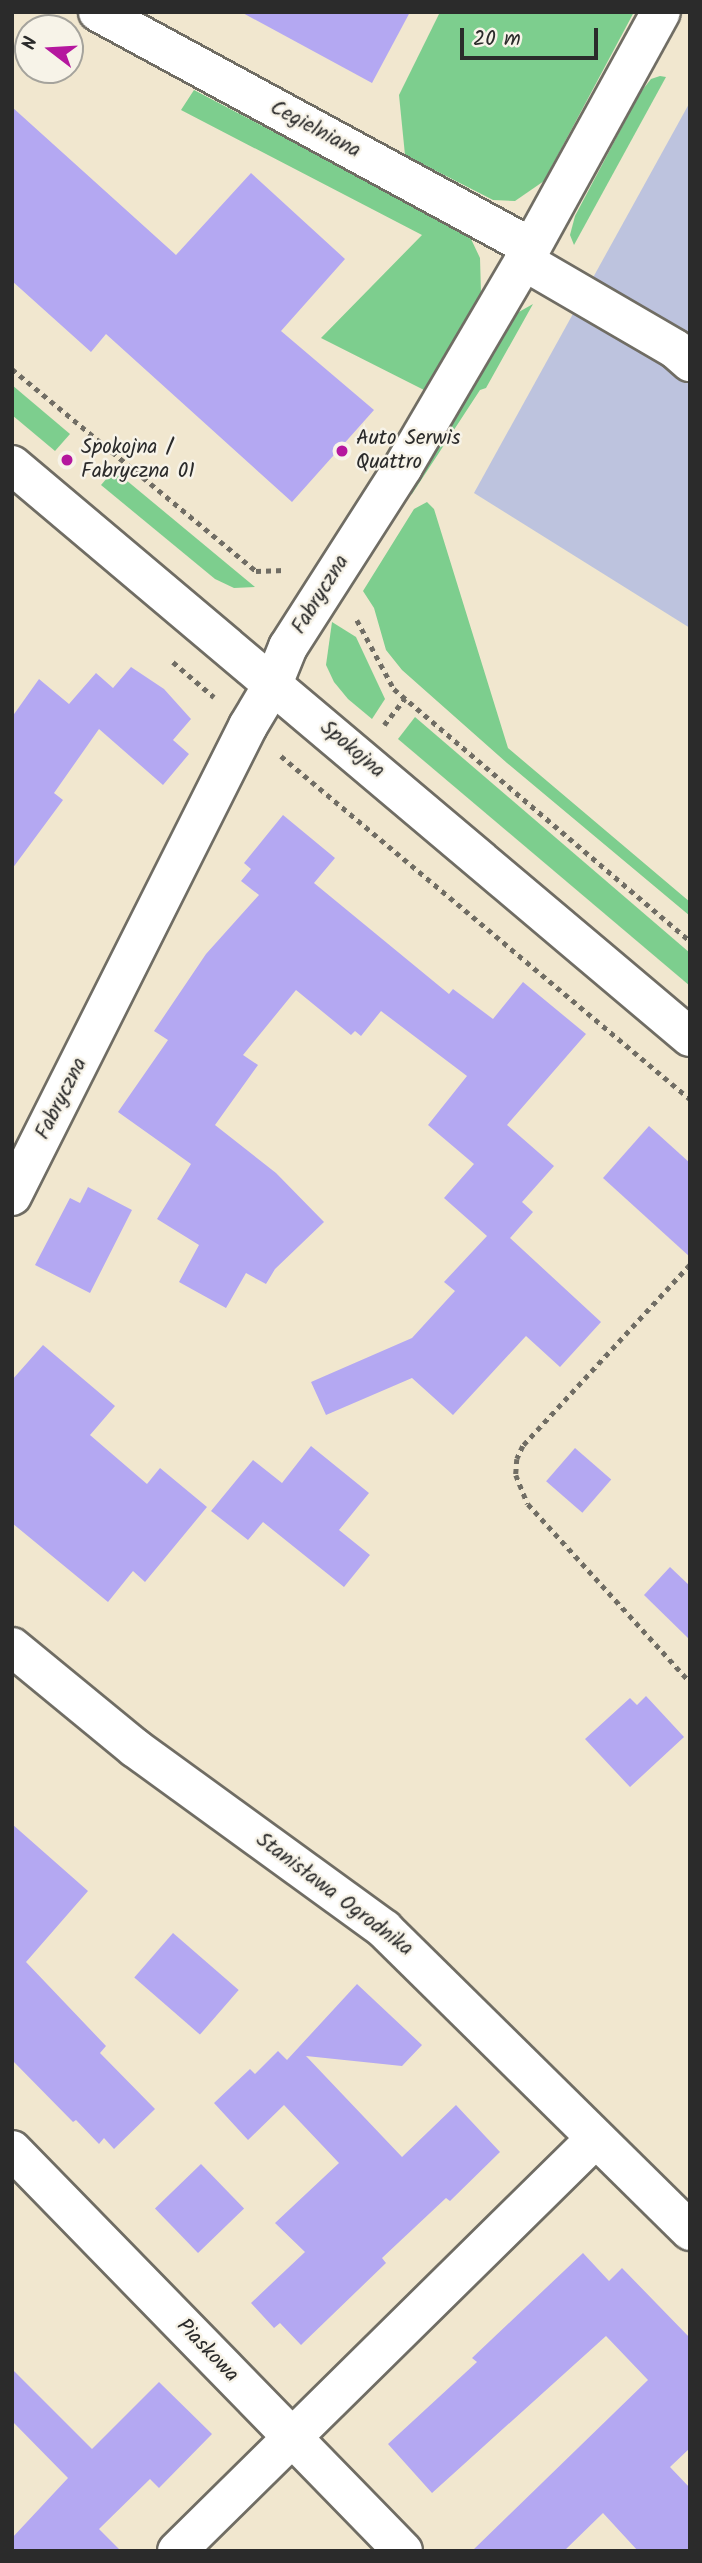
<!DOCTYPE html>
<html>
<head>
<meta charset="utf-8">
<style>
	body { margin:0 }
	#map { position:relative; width:702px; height:2563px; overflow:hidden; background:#f1e7cf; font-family:Kalam,sans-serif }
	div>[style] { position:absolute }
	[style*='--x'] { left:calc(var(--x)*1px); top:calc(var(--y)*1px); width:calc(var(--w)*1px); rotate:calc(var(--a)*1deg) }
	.industrial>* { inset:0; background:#bdc3de }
	.green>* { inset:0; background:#7dce8e }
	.building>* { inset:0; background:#b4a8f2; transform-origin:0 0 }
	.path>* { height:4.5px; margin-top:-2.25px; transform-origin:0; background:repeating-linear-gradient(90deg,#706d64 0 5px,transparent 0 10px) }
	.roads { filter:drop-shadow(2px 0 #706d64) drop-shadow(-2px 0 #706d64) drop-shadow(0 2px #706d64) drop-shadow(0 -2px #706d64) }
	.minor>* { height:38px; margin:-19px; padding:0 19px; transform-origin:19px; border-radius:19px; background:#fff }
	.dots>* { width:19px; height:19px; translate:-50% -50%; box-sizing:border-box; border:4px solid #f7f3e8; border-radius:50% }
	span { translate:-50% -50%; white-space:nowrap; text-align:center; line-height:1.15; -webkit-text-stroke:5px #f7f3e8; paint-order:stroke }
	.street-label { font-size:21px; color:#2b2b2b }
	.poi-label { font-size:21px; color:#2b2b2b }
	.left { translate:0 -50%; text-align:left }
	.frame { position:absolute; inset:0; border:14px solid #2b2b2b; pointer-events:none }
	.north { position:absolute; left:14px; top:14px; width:70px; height:70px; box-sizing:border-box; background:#f7f3e8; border:2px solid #a5a39c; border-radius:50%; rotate:287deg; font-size:19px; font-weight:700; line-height:28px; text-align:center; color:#2b2b2b }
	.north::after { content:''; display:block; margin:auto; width:24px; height:32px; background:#b5179e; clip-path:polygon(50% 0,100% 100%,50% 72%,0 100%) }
	.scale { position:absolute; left:460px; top:28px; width:138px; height:32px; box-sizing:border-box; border:4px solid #2b2b2b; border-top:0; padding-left:9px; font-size:21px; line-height:24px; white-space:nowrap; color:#2b2b2b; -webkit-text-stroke:5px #f7f3e8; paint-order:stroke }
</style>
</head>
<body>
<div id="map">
	<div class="industrial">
		<i style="clip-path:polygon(690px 102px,690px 628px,474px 493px)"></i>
	</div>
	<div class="green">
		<i style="clip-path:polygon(440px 12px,634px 12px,544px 181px,515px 201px,493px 200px,405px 155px,399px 95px)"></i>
		<i style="clip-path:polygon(660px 76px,666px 77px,574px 245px,570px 235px,575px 216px,640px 93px,651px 79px)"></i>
		<i style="clip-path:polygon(194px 90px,447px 223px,471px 239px,480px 258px,481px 293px,424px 390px,321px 338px,422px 235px,181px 110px)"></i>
		<i style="clip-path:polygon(533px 304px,486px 388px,480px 390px,412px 494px,403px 498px,517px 313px)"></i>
		<i style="clip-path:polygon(12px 385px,70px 434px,55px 451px,12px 415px)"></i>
		<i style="clip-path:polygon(114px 470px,255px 587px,234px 588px,215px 579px,101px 485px)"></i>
		<i style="clip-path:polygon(427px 502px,434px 509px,508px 748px,690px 902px,690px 916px,507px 763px,402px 670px,386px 650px,374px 608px,363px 591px,414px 509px)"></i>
		<i style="clip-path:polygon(332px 622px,356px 637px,385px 699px,372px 719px,348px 699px,334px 682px,326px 665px)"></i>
		<i style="clip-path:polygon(415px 717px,690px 953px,690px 986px,398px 739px)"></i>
	</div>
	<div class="building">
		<i style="clip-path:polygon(241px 12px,410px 12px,372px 83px)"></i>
		<i style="clip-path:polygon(12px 107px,176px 255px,251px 173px,345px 259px,281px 331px,374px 410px,292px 502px,106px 334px,91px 352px,12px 281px)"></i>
		<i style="clip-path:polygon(131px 667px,164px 689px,191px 719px,173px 740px,189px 754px,163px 785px,99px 729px,54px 793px,63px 800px,12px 869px,12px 717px,39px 679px,69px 704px,96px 673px,113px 688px)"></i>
		<i style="clip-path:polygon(283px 815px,335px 858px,314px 883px,449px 994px,453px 989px,493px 1019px,523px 982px,586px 1034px,507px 1125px,554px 1166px,522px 1202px,533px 1212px,510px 1238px,601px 1322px,560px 1367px,526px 1336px,453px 1415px,412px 1378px,326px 1415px,311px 1382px,412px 1338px,455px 1291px,444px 1282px,487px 1236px,444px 1198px,474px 1164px,428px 1125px,467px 1076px,381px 1011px,361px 1036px,355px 1031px,351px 1035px,296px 990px,243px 1055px,258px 1065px,215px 1125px,276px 1173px,324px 1222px,275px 1269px,266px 1284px,246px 1273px,226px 1308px,179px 1282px,199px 1245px,157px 1219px,191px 1164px,118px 1112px,168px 1040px,154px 1031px,206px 954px,259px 895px,241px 881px,251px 869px,244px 863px)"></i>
		<i style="clip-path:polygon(649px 1126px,690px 1163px,690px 1257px,603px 1178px)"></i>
		<i style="clip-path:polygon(88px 1187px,132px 1210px,90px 1293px,35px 1265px,70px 1198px,80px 1203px)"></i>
		<i style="clip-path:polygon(43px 1345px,115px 1406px,90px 1435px,147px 1484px,160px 1468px,207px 1507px,145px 1582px,133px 1571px,108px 1602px,12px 1523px,12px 1380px)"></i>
		<i style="clip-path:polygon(311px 1446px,369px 1493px,339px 1530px,370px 1555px,344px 1587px,263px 1522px,248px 1540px,211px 1511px,253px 1460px,282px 1483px)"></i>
		<i style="left:575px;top:1448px;width:48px;height:44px;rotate:41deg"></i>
		<i style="clip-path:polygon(670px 1567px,690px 1586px,690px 1640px,644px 1595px)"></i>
		<i style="clip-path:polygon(646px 1696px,684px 1737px,630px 1787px,585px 1739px,630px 1698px,637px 1705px)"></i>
		<i style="clip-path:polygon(12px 1824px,88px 1891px,26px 1962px,106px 2046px,100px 2053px,155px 2109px,114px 2149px,104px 2138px,99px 2144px,76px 2120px,73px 2122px,12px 2060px)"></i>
		<i style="left:173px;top:1933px;width:87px;height:59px;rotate:41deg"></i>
		<i style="clip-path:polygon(357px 1984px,422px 2045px,402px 2066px,306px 2056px,402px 2157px,456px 2105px,500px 2152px,450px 2201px,446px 2198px,382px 2258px,386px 2263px,301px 2345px,280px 2323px,274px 2328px,251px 2303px,305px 2252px,275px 2223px,339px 2163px,284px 2105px,248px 2140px,214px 2103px,250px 2069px,255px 2074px,278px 2051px,287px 2060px)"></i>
		<i style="left:201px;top:2164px;width:62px;height:64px;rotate:46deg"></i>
		<i style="clip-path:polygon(583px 2253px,609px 2281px,622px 2268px,690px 2338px,690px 2448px,670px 2467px,690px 2488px,690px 2551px,638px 2551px,603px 2513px,564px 2551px,472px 2551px,648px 2380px,606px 2336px,432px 2493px,388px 2444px,477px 2362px,472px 2358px)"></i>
		<i style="clip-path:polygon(12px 2369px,92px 2449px,159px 2382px,212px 2434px,159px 2488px,150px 2479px,99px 2529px,121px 2551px,12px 2551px,12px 2538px,68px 2478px,12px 2421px)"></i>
	</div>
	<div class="path">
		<i style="--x:12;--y:369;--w:317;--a:39.6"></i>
		<i style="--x:256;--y:571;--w:29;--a:-2"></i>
		<i style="--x:357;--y:620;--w:78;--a:61.8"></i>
		<i style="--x:394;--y:689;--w:389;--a:40.4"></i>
		<i style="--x:173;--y:662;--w:54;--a:40.5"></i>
		<i style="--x:384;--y:725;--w:34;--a:-52"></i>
		<i style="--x:281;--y:756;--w:534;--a:39.98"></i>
		<i style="--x:690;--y:1265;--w:246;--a:132.7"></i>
		<i style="--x:523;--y:1446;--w:14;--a:115"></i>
		<i style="--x:517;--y:1459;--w:16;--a:94"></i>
		<i style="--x:516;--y:1475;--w:31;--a:68"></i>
		<i style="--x:528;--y:1504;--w:241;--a:47.7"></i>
	</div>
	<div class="roads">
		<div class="minor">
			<i style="--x:98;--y:12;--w:493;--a:28.5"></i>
			<i style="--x:524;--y:261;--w:175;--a:30.2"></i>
			<i style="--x:675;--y:349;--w:20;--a:41"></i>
			<i style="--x:12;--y:465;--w:887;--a:40.15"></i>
			<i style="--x:12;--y:1196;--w:526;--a:-63.34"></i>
			<i style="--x:248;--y:726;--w:49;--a:-59.2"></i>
			<i style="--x:273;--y:684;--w:40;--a:-68"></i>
			<i style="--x:288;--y:647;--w:214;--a:-57.4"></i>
			<i style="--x:403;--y:467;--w:239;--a:-59.6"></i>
			<i style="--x:524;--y:261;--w:284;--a:-61.2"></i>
			<i style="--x:12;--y:1647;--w:159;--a:39.4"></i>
			<i style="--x:135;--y:1748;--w:308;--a:36"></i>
			<i style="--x:384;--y:1929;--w:430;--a:44.6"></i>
			<i style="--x:12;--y:2150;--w:560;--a:45.72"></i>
			<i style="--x:177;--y:2551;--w:587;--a:-44.59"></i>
		</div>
	</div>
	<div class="dots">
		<i style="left:342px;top:451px;background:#b5179e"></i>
		<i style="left:67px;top:460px;background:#b5179e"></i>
	</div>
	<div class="street-label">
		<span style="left:315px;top:130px;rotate:28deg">Cegielniana</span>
		<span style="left:321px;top:595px;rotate:-58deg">Fabryczna</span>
		<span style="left:352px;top:750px;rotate:40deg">Spokojna</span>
		<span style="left:62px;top:1099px;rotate:-63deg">Fabryczna</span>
		<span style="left:334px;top:1895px;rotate:37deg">Stanisława Ogrodnika</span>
		<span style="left:207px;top:2351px;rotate:46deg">Piaskowa</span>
	</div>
	<div class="poi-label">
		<span class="left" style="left:356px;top:451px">Auto Serwis<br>Quattro</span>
		<span class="left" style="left:81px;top:460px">Spokojna /<br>Fabryczna 01</span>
	</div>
	<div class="frame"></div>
	<div class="north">N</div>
	<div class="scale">20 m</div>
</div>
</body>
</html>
